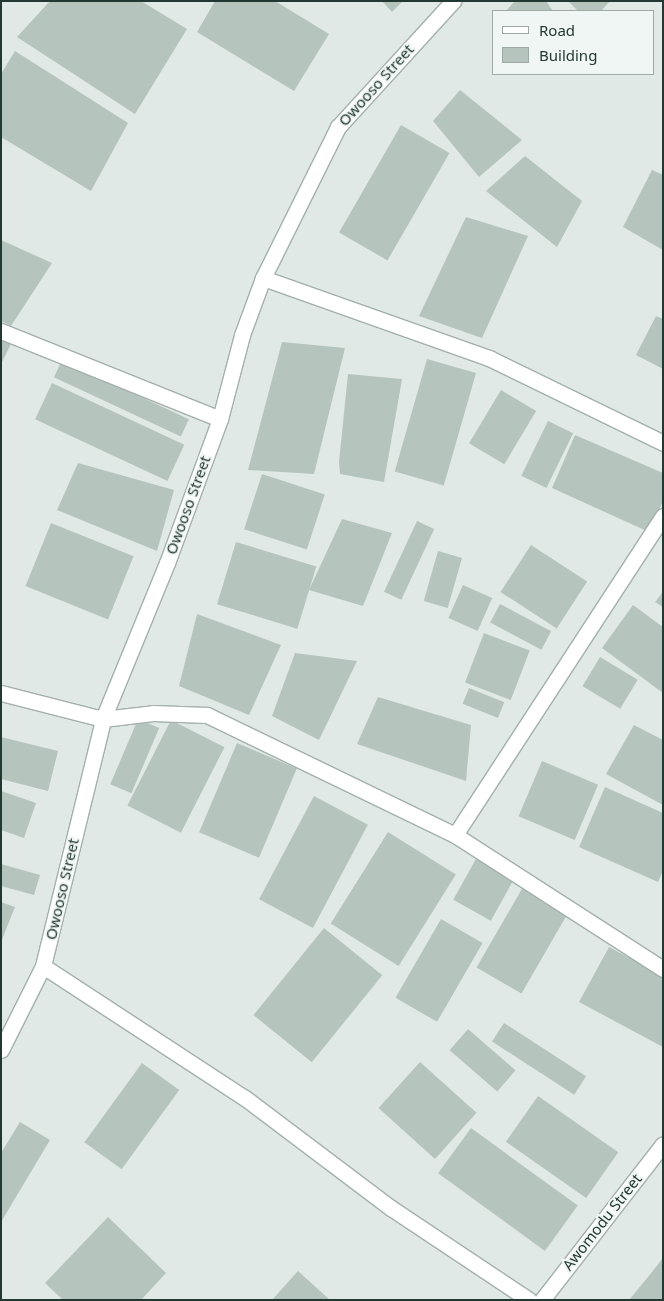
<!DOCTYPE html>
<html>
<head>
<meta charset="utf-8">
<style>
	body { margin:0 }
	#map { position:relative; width:664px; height:1301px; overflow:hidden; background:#e0e9e5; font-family:"Noto Sans",sans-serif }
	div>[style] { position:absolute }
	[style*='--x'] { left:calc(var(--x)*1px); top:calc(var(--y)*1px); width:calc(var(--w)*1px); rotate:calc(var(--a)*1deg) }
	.building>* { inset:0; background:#b6c4be; transform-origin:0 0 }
	.roads { filter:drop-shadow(1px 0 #a3b0ac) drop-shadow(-1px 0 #a3b0ac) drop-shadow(0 1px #a3b0ac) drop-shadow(0 -1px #a3b0ac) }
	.minor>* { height:15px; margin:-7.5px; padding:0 7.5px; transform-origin:7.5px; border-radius:7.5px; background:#fff }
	span { translate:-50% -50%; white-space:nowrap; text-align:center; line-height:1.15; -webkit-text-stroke:4px #f0f6f3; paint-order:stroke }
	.street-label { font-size:15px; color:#223832 }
	.frame { position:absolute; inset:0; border:2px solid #223832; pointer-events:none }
	.legend { position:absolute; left:492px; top:10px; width:162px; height:65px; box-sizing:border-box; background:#f0f6f3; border:1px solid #9eaaa6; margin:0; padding:6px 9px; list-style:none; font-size:15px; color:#223832 }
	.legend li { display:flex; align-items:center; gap:10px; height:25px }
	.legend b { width:25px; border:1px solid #9eaaa6 }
</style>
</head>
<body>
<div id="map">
	<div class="building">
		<i style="clip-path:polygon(50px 1px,141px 1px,187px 29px,135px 114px,17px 37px)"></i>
		<i style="clip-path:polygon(215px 1px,275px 1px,329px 34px,294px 91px,197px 32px)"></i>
		<i style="clip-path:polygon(382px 1px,403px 1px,392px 12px)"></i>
		<i style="clip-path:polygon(515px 1px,546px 1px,553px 11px,506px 11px)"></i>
		<i style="clip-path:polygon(568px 1px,610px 1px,601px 11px,578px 11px)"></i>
		<i style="clip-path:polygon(15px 51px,128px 123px,91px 191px,1px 137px,1px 74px)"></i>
		<i style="clip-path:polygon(460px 90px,522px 140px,479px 177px,433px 121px)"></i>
		<i style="left:401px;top:125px;width:56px;height:124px;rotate:30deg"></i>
		<i style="clip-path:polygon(525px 156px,582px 201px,557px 247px,486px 191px)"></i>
		<i style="clip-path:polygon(652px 170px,663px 175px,663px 250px,623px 227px)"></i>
		<i style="clip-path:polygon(466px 217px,528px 236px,482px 338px,419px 316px)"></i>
		<i style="clip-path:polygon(1px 240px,52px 263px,11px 326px,1px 321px)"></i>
		<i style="clip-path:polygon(656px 316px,663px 319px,663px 369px,636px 355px)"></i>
		<i style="clip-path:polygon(1px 339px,11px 344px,1px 364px)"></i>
		<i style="clip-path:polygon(282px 342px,345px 348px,314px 474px,248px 470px)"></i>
		<i style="left:427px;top:359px;width:51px;height:117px;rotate:16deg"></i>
		<i style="left:62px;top:360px;width:140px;height:19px;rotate:25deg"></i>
		<i style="clip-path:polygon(348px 374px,402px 379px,384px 482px,340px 474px,339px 462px)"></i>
		<i style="left:52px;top:383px;width:146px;height:40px;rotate:25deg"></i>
		<i style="left:501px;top:390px;width:41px;height:62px;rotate:31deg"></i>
		<i style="left:548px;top:421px;width:28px;height:61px;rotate:26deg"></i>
		<i style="clip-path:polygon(575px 435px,663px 473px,663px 501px,649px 532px,552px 488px)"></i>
		<i style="clip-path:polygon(78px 463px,174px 490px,157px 551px,57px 510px)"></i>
		<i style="left:262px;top:474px;width:66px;height:58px;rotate:18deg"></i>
		<i style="clip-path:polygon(342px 519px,392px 533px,363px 606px,309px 590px)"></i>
		<i style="left:417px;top:521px;width:19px;height:78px;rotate:25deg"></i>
		<i style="left:51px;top:523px;width:89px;height:68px;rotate:22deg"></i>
		<i style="left:236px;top:542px;width:84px;height:65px;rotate:17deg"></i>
		<i style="left:531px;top:545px;width:67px;height:56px;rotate:33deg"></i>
		<i style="left:438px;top:551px;width:25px;height:52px;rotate:16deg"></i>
		<i style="left:463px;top:585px;width:32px;height:36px;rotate:24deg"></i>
		<i style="clip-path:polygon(663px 592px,663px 607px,655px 602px)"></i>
		<i style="left:500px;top:604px;width:58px;height:21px;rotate:28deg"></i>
		<i style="clip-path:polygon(633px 605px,663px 627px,663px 693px,602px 648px)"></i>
		<i style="clip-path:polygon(197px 614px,281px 645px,249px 715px,179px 686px)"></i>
		<i style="left:484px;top:633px;width:49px;height:53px;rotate:21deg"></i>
		<i style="clip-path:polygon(295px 653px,357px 661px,319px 740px,272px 716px)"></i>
		<i style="left:600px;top:657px;width:44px;height:34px;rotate:31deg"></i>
		<i style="left:469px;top:688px;width:38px;height:17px;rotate:22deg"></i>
		<i style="clip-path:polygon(378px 697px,471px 725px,466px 781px,357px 744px)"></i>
		<i style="left:138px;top:719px;width:23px;height:71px;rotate:23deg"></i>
		<i style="left:171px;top:720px;width:60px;height:96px;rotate:27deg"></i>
		<i style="clip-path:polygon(634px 725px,663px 740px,663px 805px,606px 774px)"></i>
		<i style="clip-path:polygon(1px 737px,58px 751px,48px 791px,1px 779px)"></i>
		<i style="left:237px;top:743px;width:65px;height:97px;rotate:23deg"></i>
		<i style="left:542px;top:761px;width:61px;height:60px;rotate:23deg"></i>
		<i style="clip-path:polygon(605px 787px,663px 813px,663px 871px,658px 882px,579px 847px)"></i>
		<i style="clip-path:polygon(1px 791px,36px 803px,24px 838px,1px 830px)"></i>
		<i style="left:314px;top:796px;width:61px;height:117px;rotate:28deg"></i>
		<i style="left:388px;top:832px;width:80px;height:108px;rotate:32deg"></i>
		<i style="left:477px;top:857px;width:43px;height:49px;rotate:29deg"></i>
		<i style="clip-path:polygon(1px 864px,40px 875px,34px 895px,1px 886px)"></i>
		<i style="left:523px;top:887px;width:52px;height:93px;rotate:30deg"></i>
		<i style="clip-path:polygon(1px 902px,15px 907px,1px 942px)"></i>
		<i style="left:441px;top:919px;width:48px;height:91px;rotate:30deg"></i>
		<i style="left:324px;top:928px;width:75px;height:112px;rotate:39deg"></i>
		<i style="clip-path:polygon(609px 947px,663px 976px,663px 1047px,579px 1002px)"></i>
		<i style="left:504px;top:1023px;width:98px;height:22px;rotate:33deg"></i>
		<i style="left:468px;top:1029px;width:63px;height:28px;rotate:41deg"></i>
		<i style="left:420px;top:1062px;width:76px;height:62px;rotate:42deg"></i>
		<i style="left:142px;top:1063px;width:46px;height:98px;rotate:36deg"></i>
		<i style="left:538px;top:1096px;width:98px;height:56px;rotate:35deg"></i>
		<i style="clip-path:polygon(20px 1122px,50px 1140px,1px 1222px,1px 1153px)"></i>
		<i style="left:471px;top:1128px;width:132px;height:56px;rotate:36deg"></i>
		<i style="clip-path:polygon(108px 1217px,166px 1273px,141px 1300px,63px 1300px,45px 1283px)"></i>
		<i style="clip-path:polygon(663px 1258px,663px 1300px,629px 1300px,648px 1277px)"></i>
		<i style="clip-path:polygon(298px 1271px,330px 1300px,272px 1300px)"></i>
	</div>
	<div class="roads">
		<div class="minor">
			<i style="--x:263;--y:278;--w:240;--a:19.5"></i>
			<i style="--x:489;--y:358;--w:194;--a:26"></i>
			<i style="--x:1;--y:331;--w:236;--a:21.9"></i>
			<i style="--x:1;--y:693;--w:105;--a:14.3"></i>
			<i style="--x:103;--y:719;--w:50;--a:-6.8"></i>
			<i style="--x:153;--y:713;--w:54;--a:2.1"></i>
			<i style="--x:207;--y:715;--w:276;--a:25.8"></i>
			<i style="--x:455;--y:835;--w:247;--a:32.8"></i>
			<i style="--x:455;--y:835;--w:381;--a:-56.9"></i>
			<i style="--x:43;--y:966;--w:241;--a:33.2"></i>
			<i style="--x:245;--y:1098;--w:183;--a:37"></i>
			<i style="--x:391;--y:1208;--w:166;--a:33.7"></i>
			<i style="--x:1;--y:1050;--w:94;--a:-63.4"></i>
			<i style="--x:43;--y:966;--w:254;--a:-76.3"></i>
			<i style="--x:103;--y:719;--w:169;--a:-67.7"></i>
			<i style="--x:167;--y:563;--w:153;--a:-69.8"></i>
			<i style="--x:220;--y:419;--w:87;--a:-75.3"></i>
			<i style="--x:242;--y:335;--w:61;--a:-69.8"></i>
			<i style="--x:263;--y:278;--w:169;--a:-63.6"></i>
			<i style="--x:338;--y:127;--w:171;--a:-47.6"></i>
			<i style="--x:542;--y:1300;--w:197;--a:-52.2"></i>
		</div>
	</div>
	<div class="street-label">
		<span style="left:376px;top:85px;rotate:-48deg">Owooso Street</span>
		<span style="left:188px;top:505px;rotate:-70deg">Owooso Street</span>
		<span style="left:62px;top:889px;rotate:-77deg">Owooso Street</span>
		<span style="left:602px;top:1222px;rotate:-52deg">Awomodu Street</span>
	</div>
	<div class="frame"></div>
	<ul class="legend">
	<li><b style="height:6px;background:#fff"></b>Road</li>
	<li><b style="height:14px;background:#b6c4be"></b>Building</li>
	</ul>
</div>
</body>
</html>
